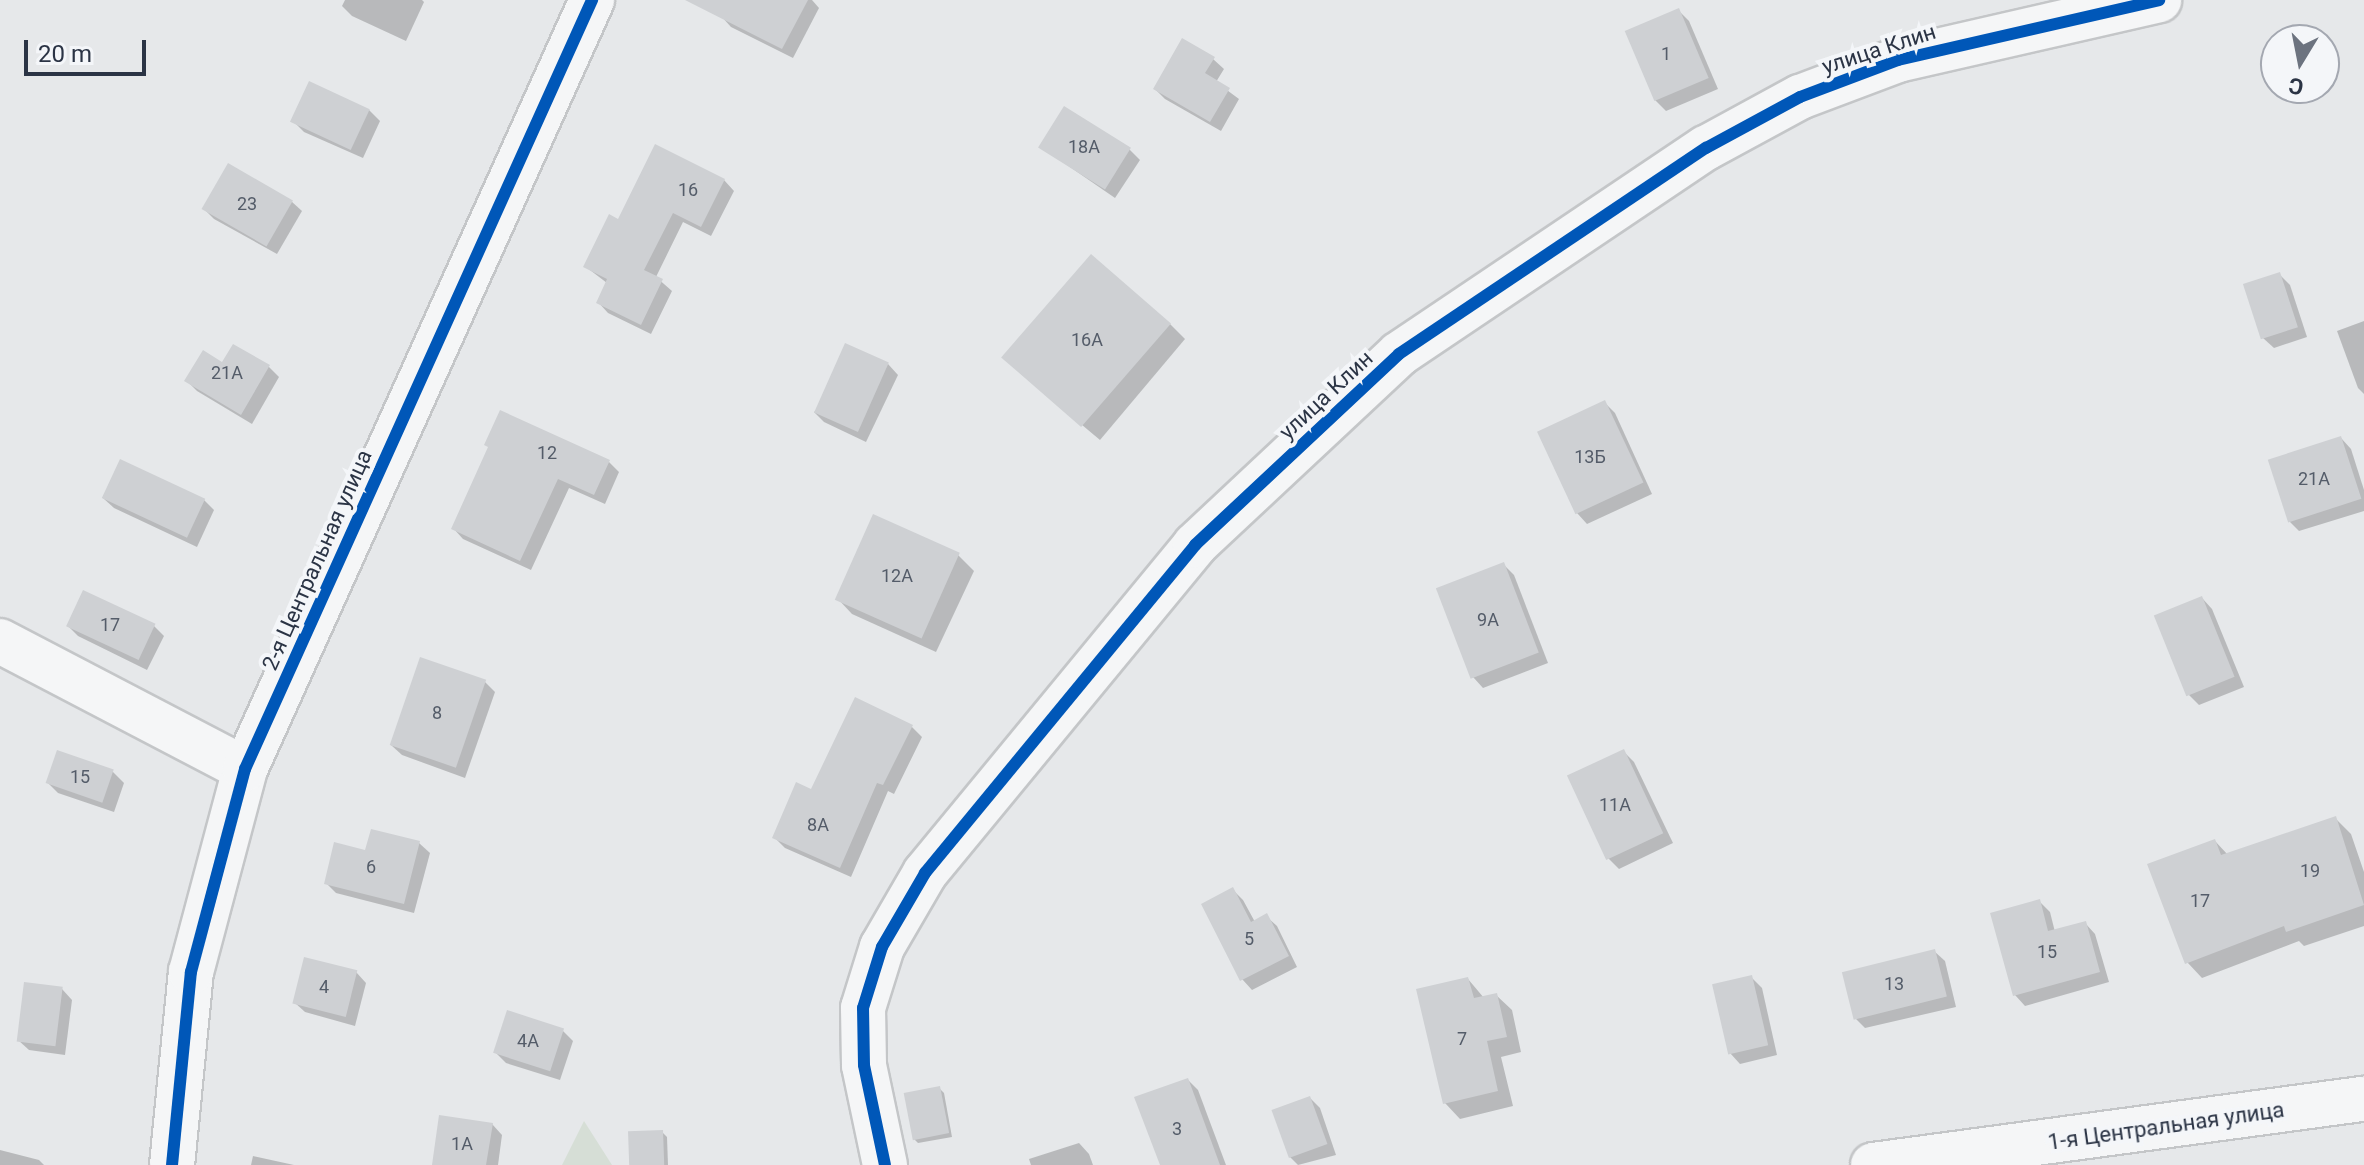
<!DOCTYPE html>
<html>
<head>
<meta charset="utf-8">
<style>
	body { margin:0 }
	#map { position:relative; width:2364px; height:1165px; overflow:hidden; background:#e6e8ea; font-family:Roboto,sans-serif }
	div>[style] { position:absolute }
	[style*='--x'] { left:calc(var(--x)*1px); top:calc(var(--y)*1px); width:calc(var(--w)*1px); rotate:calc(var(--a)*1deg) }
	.green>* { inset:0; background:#d6ded6 }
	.shadow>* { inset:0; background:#0003 }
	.building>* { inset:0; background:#ced0d3; transform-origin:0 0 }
	.roads { filter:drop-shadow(2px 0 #c4c6c8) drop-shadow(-2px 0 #c4c6c8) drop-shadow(0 2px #c4c6c8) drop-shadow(0 -2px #c4c6c8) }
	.minor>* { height:44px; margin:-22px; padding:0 22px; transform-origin:22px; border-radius:22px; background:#f5f6f7 }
	.cycleway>* { height:12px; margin:-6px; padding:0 6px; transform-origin:6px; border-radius:6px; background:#0057b8 }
	span { translate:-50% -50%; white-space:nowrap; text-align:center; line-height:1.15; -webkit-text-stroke:8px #f4f6f9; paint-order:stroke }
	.number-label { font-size:18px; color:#545c69 }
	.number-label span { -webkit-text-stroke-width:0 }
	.street-label { font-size:22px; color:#2b3445 }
	.north { position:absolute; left:2260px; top:24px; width:80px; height:80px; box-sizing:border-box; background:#f4f6f9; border:2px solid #a4a8b1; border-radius:50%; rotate:190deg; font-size:22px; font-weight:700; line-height:32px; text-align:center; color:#2b3445 }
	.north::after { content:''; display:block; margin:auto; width:28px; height:36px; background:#6c737f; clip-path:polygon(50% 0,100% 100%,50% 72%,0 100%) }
	.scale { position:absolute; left:24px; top:40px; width:122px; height:36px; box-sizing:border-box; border:4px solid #2b3445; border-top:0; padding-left:10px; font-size:24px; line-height:28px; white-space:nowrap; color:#2b3445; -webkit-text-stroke:6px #f4f6f9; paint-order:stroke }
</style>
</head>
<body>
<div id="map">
	<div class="green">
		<i style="clip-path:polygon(584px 1121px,612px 1165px,562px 1165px)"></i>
	</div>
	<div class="shadow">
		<i style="clip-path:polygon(345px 0,422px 0,424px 2px,406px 41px,352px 16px,342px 6px)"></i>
		<i style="clip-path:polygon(729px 0,812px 0,819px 8px,793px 58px,731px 27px,721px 16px)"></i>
		<i style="clip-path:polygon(1678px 10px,1689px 21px,1718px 89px,1666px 111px,1655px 100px)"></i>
		<i style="clip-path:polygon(1213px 59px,1224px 69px,1216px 82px,1239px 99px,1221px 131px,1165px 99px,1155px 89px)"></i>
		<i style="clip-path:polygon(369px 110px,380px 121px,363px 158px,304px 132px,293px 121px)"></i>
		<i style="clip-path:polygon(1041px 147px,1129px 149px,1140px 160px,1115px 198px)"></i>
		<i style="clip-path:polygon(724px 180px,734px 191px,711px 236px,683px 222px,656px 277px,672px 291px,651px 334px,608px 313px,598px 302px,607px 283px,586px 267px,619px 221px)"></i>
		<i style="clip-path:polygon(291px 201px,302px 211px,277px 254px,214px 219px,204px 209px)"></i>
		<i style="clip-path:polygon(2279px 274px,2290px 285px,2307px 337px,2274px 348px,2263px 338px)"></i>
		<i style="clip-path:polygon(2364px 321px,2364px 394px,2358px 388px,2337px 331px)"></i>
		<i style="clip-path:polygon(1170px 324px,1185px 339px,1100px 440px,1020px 373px)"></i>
		<i style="clip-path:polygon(888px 364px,898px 375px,866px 442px,824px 422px,814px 412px)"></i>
		<i style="clip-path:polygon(223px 365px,269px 367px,279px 377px,252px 424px,197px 391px,187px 381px)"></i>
		<i style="clip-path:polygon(1605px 403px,1615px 413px,1652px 494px,1587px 524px,1577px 513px)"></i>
		<i style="clip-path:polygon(2341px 438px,2351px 449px,2364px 490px,2364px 511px,2299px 531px,2289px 521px)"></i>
		<i style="clip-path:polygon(490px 449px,609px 462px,619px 472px,605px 504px,569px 488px,531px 570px,463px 539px,453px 528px)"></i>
		<i style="clip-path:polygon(103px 498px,204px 500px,214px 510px,197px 547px,114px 508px)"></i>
		<i style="clip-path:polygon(958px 555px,974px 571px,936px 652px,852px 614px,837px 598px)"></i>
		<i style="clip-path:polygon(1504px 565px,1514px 575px,1548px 663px,1483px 688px,1473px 677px)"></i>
		<i style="clip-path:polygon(2202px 598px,2212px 609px,2244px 687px,2199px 705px,2189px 695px)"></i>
		<i style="clip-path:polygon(68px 626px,154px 626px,164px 636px,147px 670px,78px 636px)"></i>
		<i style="clip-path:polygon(485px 682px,495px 692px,465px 778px,402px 755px,391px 745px)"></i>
		<i style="clip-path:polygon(911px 726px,922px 737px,894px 794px,888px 791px,851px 877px,785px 848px,774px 837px,812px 792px)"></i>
		<i style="clip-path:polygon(1623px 751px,1634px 762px,1673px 843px,1619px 869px,1608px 858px)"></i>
		<i style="clip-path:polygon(58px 753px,113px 772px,124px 783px,114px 812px,58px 793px,48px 783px)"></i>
		<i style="clip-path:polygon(2336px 819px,2351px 834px,2364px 872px,2364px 926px,2304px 946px,2299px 941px,2202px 978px,2187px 962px,2215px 841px,2228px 855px)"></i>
		<i style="clip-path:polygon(419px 843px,430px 853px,414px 913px,336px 893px,326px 883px)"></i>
		<i style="clip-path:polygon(1233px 890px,1243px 900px,1255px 922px,1266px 916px,1277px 926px,1297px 967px,1252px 990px,1242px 979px)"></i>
		<i style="clip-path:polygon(2039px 901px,2050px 912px,2055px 932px,2085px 923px,2095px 934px,2109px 982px,2025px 1006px,2015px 995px)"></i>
		<i style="clip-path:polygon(1934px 951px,1945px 961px,1956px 1007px,1865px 1028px,1855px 1018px)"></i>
		<i style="clip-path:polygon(356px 972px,366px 983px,355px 1026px,305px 1012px,294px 1002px)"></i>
		<i style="clip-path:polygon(1751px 977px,1762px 988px,1777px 1055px,1740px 1064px,1730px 1053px)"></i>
		<i style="clip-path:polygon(1468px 979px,1484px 998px,1496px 995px,1512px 1010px,1521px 1052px,1501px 1057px,1513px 1106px,1460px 1119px,1445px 1103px)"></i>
		<i style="clip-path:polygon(62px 989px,72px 1000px,65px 1055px,29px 1050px,18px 1040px)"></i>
		<i style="clip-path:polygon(562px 1030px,573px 1041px,560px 1080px,506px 1063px,495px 1052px)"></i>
		<i style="clip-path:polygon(1188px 1080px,1198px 1090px,1226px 1165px,1162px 1165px)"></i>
		<i style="clip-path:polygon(939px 1088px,944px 1093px,952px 1137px,918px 1143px,914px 1139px)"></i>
		<i style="clip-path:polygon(1310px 1098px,1320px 1108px,1336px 1155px,1298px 1165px,1289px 1156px)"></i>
		<i style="clip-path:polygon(492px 1124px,502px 1135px,498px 1165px,434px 1165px)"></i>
		<i style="clip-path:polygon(662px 1132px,667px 1137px,668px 1165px,631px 1165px)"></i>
		<i style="clip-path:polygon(1079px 1143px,1089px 1154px,1093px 1165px,1031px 1165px,1029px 1159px)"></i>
		<i style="clip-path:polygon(0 1150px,39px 1160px,44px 1165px,0 1165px)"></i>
		<i style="clip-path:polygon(253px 1156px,294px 1165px,251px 1165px)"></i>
	</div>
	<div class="building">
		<i style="clip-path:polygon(685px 0,808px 0,782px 49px)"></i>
		<i style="left:1679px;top:8px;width:76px;height:59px;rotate:67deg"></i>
		<i style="clip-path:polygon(1182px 38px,1215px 57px,1205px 73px,1230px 88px,1210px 122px,1153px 89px)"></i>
		<i style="left:309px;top:81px;width:67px;height:45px;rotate:25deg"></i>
		<i style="left:1064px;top:106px;width:79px;height:49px;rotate:32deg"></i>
		<i style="clip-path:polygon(655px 144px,725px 179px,701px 227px,673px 213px,644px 270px,663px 279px,641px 325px,596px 303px,607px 279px,583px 267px,609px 214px,618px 219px)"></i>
		<i style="left:228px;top:163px;width:75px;height:53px;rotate:30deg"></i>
		<i style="left:1091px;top:254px;width:106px;height:137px;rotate:41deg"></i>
		<i style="left:2280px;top:272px;width:58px;height:39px;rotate:72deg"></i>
		<i style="left:845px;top:343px;width:48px;height:76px;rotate:24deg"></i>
		<i style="clip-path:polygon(233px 344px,270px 365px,241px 415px,184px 381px,203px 350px,222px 362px)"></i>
		<i style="left:1605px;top:400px;width:91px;height:75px;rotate:65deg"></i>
		<i style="clip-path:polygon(500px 410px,610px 460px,594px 495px,558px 479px,520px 561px,451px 529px,488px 447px,484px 445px)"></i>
		<i style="left:2341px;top:436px;width:66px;height:77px;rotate:72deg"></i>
		<i style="left:120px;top:459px;width:94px;height:43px;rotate:25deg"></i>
		<i style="left:873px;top:514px;width:95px;height:94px;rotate:24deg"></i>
		<i style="left:1504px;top:562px;width:97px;height:73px;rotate:69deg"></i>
		<i style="left:83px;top:590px;width:80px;height:40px;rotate:25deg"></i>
		<i style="left:2202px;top:596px;width:87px;height:52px;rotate:68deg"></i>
		<i style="left:420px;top:657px;width:70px;height:93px;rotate:19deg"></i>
		<i style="clip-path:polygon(855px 697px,913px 725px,883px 785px,877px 783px,840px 868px,772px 838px,796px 782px,811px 789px)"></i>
		<i style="left:1624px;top:749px;width:93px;height:63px;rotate:65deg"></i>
		<i style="left:57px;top:750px;width:60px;height:35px;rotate:19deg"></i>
		<i style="clip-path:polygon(2336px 816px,2364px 905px,2286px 932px,2284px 926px,2185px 964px,2147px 864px,2215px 839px,2221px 855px)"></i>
		<i style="clip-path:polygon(371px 829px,420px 841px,404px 904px,324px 884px,334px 842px,365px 850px)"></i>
		<i style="clip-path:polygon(1233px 887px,1251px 922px,1267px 913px,1289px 956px,1240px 981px,1201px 904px)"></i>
		<i style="clip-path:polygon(2040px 899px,2048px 931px,2086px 921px,2100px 972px,2013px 996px,1990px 913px)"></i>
		<i style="left:1935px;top:949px;width:49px;height:96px;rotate:76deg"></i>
		<i style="left:304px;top:957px;width:55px;height:48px;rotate:14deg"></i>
		<i style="left:1752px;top:975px;width:72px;height:41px;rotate:77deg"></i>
		<i style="clip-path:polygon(1468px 977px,1474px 998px,1497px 993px,1507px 1037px,1487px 1041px,1498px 1091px,1443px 1104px,1416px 989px)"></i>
		<i style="left:24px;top:982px;width:39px;height:60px;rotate:7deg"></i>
		<i style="left:507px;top:1010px;width:60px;height:45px;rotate:18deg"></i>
		<i style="clip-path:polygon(1188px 1078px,1220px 1165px,1160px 1165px,1134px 1097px)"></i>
		<i style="left:940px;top:1086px;width:48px;height:37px;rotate:79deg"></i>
		<i style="left:1310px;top:1096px;width:51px;height:41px;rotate:70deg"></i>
		<i style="clip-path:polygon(439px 1115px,493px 1123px,486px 1165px,432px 1165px)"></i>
		<i style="left:663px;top:1130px;width:35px;height:35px;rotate:88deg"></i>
	</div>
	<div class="roads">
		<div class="minor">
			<i style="--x:0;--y:641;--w:276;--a:27.6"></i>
			<i style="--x:172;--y:1165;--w:194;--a:-84.4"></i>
			<i style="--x:191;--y:972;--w:210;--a:-75.1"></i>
			<i style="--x:245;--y:769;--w:844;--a:-65.71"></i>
			<i style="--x:885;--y:1165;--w:102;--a:-101.9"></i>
			<i style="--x:864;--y:1065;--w:57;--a:-91"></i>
			<i style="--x:863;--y:1008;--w:64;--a:-72.7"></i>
			<i style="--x:882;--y:947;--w:86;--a:-59.8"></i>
			<i style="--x:925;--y:873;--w:425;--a:-50.5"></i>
			<i style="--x:1195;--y:545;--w:279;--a:-43.1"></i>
			<i style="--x:1399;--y:354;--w:370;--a:-33.9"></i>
			<i style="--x:1706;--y:148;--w:107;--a:-28.5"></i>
			<i style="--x:1800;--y:97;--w:105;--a:-20.7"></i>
			<i style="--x:1898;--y:60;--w:268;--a:-12.9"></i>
			<i style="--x:1873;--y:1165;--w:495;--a:-7.7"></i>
		</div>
	</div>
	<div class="cycleway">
		<i style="--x:172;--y:1165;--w:194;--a:-84.4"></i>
		<i style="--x:191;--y:972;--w:210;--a:-75.1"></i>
		<i style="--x:245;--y:769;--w:844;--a:-65.71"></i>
		<i style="--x:885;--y:1165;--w:102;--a:-101.9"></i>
		<i style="--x:864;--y:1065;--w:57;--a:-91"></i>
		<i style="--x:863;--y:1008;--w:64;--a:-72.7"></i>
		<i style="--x:882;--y:947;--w:86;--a:-59.8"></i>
		<i style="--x:925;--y:873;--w:425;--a:-50.5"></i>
		<i style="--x:1195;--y:545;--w:279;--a:-43.1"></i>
		<i style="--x:1399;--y:354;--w:370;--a:-33.9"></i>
		<i style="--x:1706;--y:148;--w:107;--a:-28.5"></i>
		<i style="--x:1800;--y:97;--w:105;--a:-20.7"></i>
		<i style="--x:1898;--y:60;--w:268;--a:-12.9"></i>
	</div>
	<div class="number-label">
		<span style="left:1666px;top:54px">1</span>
		<span style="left:1084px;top:147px">18А</span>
		<span style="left:688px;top:190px">16</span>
		<span style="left:247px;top:204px">23</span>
		<span style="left:1087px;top:340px">16А</span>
		<span style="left:227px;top:373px">21А</span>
		<span style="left:547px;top:453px">12</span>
		<span style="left:1590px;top:457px">13Б</span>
		<span style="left:2314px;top:479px">21А</span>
		<span style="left:897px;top:576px">12А</span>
		<span style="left:1488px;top:620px">9А</span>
		<span style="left:110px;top:625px">17</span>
		<span style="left:437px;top:713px">8</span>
		<span style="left:80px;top:777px">15</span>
		<span style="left:1615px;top:805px">11А</span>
		<span style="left:818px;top:825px">8А</span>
		<span style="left:371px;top:867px">6</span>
		<span style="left:2310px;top:871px">19</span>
		<span style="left:2200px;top:901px">17</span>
		<span style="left:1249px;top:939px">5</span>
		<span style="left:2047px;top:952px">15</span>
		<span style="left:1894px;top:984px">13</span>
		<span style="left:324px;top:987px">4</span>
		<span style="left:1462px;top:1039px">7</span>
		<span style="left:528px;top:1041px">4А</span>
		<span style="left:1177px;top:1129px">3</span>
		<span style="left:462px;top:1144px">1А</span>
	</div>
	<div class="street-label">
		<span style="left:1879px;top:49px;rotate:-18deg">улица Клин</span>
		<span style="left:1326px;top:395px;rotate:-43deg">улица Клин</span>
		<span style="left:317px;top:560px;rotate:-66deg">2-я Центральная улица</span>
		<span style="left:2166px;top:1126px;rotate:-8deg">1-я Центральная улица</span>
	</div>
	<div class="north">С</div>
	<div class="scale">20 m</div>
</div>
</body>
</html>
